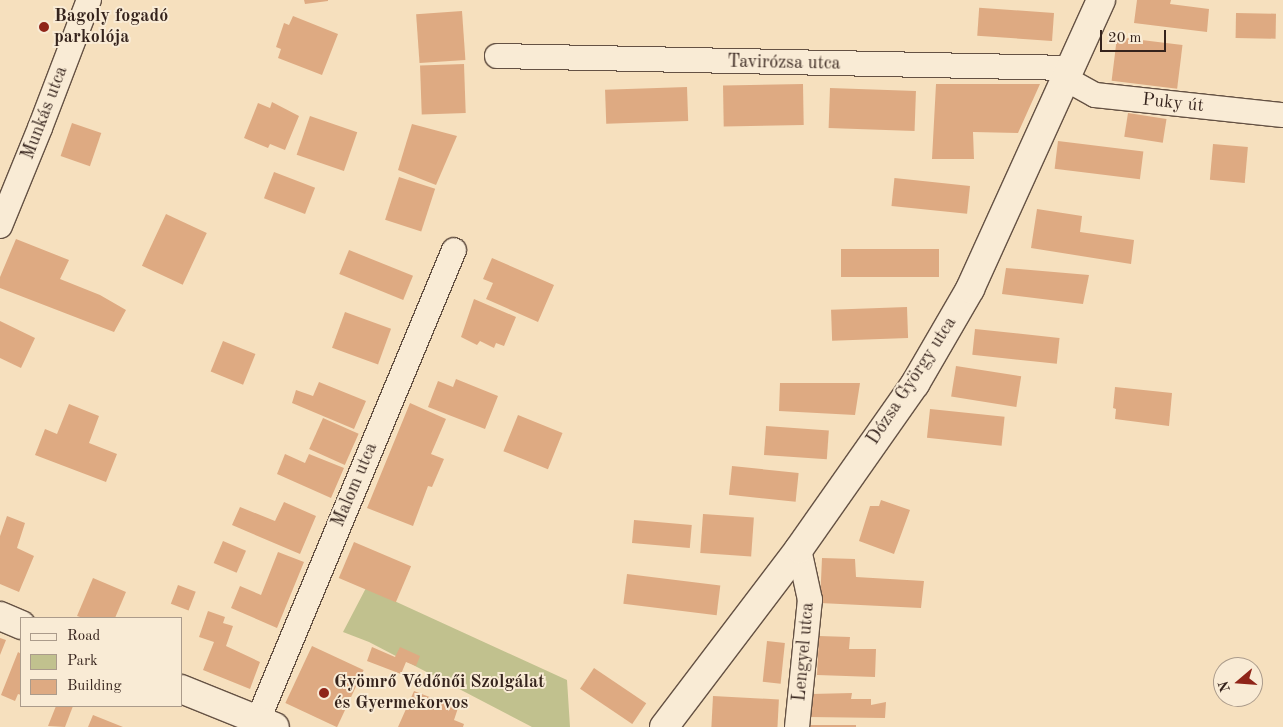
<!DOCTYPE html>
<html>
<head>
<meta charset="utf-8">
<style>
	body { margin:0 }
	#map { position:relative; width:1283px; height:727px; overflow:hidden; background:#f6e0be; font-family:"Old Standard TT",serif }
	div>[style] { position:absolute }
	[style*='--x'] { left:calc(var(--x)*1px); top:calc(var(--y)*1px); width:calc(var(--w)*1px); rotate:calc(var(--a)*1deg) }
	.green>* { inset:0; background:#c1c18e }
	.building>* { inset:0; background:#deaa82; transform-origin:0 0 }
	.roads { filter:drop-shadow(1px 0 #655244) drop-shadow(-1px 0 #655244) drop-shadow(0 1px #655244) drop-shadow(0 -1px #655244) }
	.minor>* { height:24px; margin:-12px; padding:0 12px; transform-origin:12px; border-radius:12px; background:#f9ebd5 }
	.tertiary>* { height:28px; margin:-14px; padding:0 14px; transform-origin:14px; border-radius:14px; background:#f9ebd5 }
	.secondary>* { height:28px; margin:-14px; padding:0 14px; transform-origin:14px; border-radius:14px; background:#f9ebd5 }
	.dots>* { width:14px; height:14px; translate:-50% -50%; box-sizing:border-box; border:2px solid #f9ebd5; border-radius:50% }
	span { translate:-50% -50%; white-space:nowrap; text-align:center; line-height:1.15; -webkit-text-stroke:4px #f9ebd5; paint-order:stroke }
	.poi-label { font-size:18px; color:#35231c; font-weight:700 }
	.left { translate:0 -50%; text-align:left }
	.street-label { font-size:18px; color:#35231c }
	.legend { position:absolute; left:20px; top:617px; width:162px; height:90px; box-sizing:border-box; background:#f9ebd5; border:1px solid #ab9b8b; margin:0; padding:6px 9px; list-style:none; font-size:15px; color:#35231c }
	.legend li { display:flex; align-items:center; gap:10px; height:25px }
	.legend b { width:25px; border:1px solid #ab9b8b }
	.north { position:absolute; left:1213px; top:657px; width:50px; height:50px; box-sizing:border-box; background:#f9ebd5; border:1px solid #ab9b8b; border-radius:50%; rotate:252deg; font-size:14px; font-weight:700; line-height:20px; text-align:center; color:#35231c }
	.north::after { content:''; display:block; margin:auto; width:18px; height:22px; background:#8f2418; clip-path:polygon(50% 0,100% 100%,50% 72%,0 100%) }
	.scale { position:absolute; left:1100px; top:30px; width:66px; height:22px; box-sizing:border-box; border:2px solid #35231c; border-top:0; padding-left:6px; font-size:15px; line-height:18px; white-space:nowrap; color:#35231c; -webkit-text-stroke:4px #f9ebd5; paint-order:stroke }
</style>
</head>
<body>
<div id="map">
	<div class="green">
		<i style="clip-path:polygon(366px 588px,567px 680px,570px 727px,532px 727px,369px 642px,343px 632px)"></i>
	</div>
	<div class="building">
		<i style="clip-path:polygon(304px 0,328px 0,328px 1px,305px 4px)"></i>
		<i style="clip-path:polygon(1137px 0,1171px 0,1170px 4px,1209px 9px,1207px 32px,1134px 23px)"></i>
		<i style="left:462px;top:11px;width:49px;height:46px;rotate:86deg"></i>
		<i style="left:1054px;top:13px;width:28px;height:75px;rotate:94deg"></i>
		<i style="left:1236px;top:13px;width:40px;height:25px;rotate:1deg"></i>
		<i style="clip-path:polygon(293px 16px,338px 34px,322px 75px,278px 58px,281px 49px,276px 47px,284px 23px,289px 25px)"></i>
		<i style="left:1117px;top:37px;width:66px;height:44px;rotate:7deg"></i>
		<i style="left:464px;top:64px;width:49px;height:44px;rotate:88deg"></i>
		<i style="left:803px;top:84px;width:41px;height:80px;rotate:89deg"></i>
		<i style="clip-path:polygon(936px 84px,1040px 84px,1018px 133px,973px 132px,974px 159px,932px 159px)"></i>
		<i style="left:687px;top:87px;width:34px;height:82px;rotate:88deg"></i>
		<i style="left:830px;top:88px;width:86px;height:40px;rotate:2deg"></i>
		<i style="clip-path:polygon(272px 102px,299px 116px,285px 150px,270px 144px,268px 148px,244px 138px,258px 103px,270px 108px)"></i>
		<i style="left:1128px;top:113px;width:39px;height:24px;rotate:9deg"></i>
		<i style="left:310px;top:116px;width:50px;height:41px;rotate:19deg"></i>
		<i style="left:72px;top:123px;width:31px;height:35px;rotate:19deg"></i>
		<i style="clip-path:polygon(412px 124px,457px 136px,436px 185px,398px 170px)"></i>
		<i style="left:1058px;top:141px;width:86px;height:28px;rotate:7deg"></i>
		<i style="left:1213px;top:144px;width:35px;height:36px;rotate:5deg"></i>
		<i style="left:274px;top:172px;width:44px;height:28px;rotate:21deg"></i>
		<i style="left:399px;top:177px;width:38px;height:45px;rotate:18deg"></i>
		<i style="left:970px;top:186px;width:28px;height:76px;rotate:96deg"></i>
		<i style="clip-path:polygon(1037px 209px,1082px 216px,1080px 232px,1134px 240px,1131px 264px,1031px 248px)"></i>
		<i style="left:166px;top:214px;width:45px;height:57px;rotate:25deg"></i>
		<i style="clip-path:polygon(16px 239px,69px 260px,60px 279px,100px 295px,126px 310px,114px 332px,0 288px,0 277px)"></i>
		<i style="left:939px;top:249px;width:28px;height:98px;rotate:90deg"></i>
		<i style="left:349px;top:250px;width:69px;height:26px;rotate:22deg"></i>
		<i style="clip-path:polygon(492px 258px,554px 285px,538px 322px,486px 299px,493px 283px,483px 279px)"></i>
		<i style="clip-path:polygon(1006px 268px,1089px 275px,1083px 304px,1002px 294px)"></i>
		<i style="clip-path:polygon(474px 299px,516px 317px,504px 346px,496px 343px,494px 348px,480px 341px,477px 345px,461px 337px)"></i>
		<i style="left:907px;top:307px;width:31px;height:76px;rotate:88deg"></i>
		<i style="left:345px;top:312px;width:49px;height:38px;rotate:20deg"></i>
		<i style="clip-path:polygon(0 321px,35px 338px,21px 368px,0 358px)"></i>
		<i style="left:975px;top:329px;width:85px;height:26px;rotate:6deg"></i>
		<i style="left:223px;top:341px;width:35px;height:33px;rotate:22deg"></i>
		<i style="left:956px;top:366px;width:66px;height:31px;rotate:9deg"></i>
		<i style="clip-path:polygon(456px 379px,498px 396px,485px 429px,428px 407px,438px 381px,453px 387px)"></i>
		<i style="clip-path:polygon(319px 382px,366px 401px,354px 429px,292px 403px,296px 390px,313px 396px)"></i>
		<i style="clip-path:polygon(780px 383px,860px 383px,855px 415px,779px 411px)"></i>
		<i style="clip-path:polygon(1115px 387px,1172px 393px,1169px 426px,1115px 419px,1116px 409px,1113px 408px)"></i>
		<i style="clip-path:polygon(410px 403px,446px 419px,431px 454px,444px 459px,432px 487px,428px 486px,413px 526px,367px 508px)"></i>
		<i style="clip-path:polygon(69px 404px,99px 416px,89px 443px,117px 454px,106px 482px,35px 455px,45px 429px,57px 434px)"></i>
		<i style="left:930px;top:409px;width:75px;height:29px;rotate:6deg"></i>
		<i style="left:518px;top:415px;width:48px;height:39px;rotate:22deg"></i>
		<i style="left:323px;top:418px;width:39px;height:34px;rotate:24deg"></i>
		<i style="left:766px;top:426px;width:63px;height:29px;rotate:4deg"></i>
		<i style="clip-path:polygon(285px 454px,305px 463px,309px 454px,344px 468px,331px 498px,277px 474px)"></i>
		<i style="left:732px;top:466px;width:67px;height:29px;rotate:6deg"></i>
		<i style="clip-path:polygon(881px 500px,910px 510px,894px 554px,859px 541px,870px 506px,879px 506px)"></i>
		<i style="clip-path:polygon(284px 502px,316px 516px,300px 554px,232px 525px,240px 507px,275px 521px)"></i>
		<i style="left:703px;top:514px;width:51px;height:39px;rotate:4deg"></i>
		<i style="clip-path:polygon(7px 516px,25px 523px,17px 548px,34px 556px,19px 592px,0 584px,0 536px)"></i>
		<i style="left:634px;top:520px;width:58px;height:23px;rotate:5deg"></i>
		<i style="left:223px;top:541px;width:25px;height:24px;rotate:23deg"></i>
		<i style="left:354px;top:542px;width:62px;height:39px;rotate:23deg"></i>
		<i style="clip-path:polygon(278px 552px,304px 562px,277px 628px,231px 608px,240px 586px,261px 595px)"></i>
		<i style="clip-path:polygon(822px 558px,855px 559px,856px 577px,924px 581px,921px 608px,820px 603px)"></i>
		<i style="left:627px;top:574px;width:94px;height:30px;rotate:7deg"></i>
		<i style="clip-path:polygon(93px 578px,126px 592px,115px 618px,83px 618px,77px 616px)"></i>
		<i style="left:178px;top:585px;width:19px;height:20px;rotate:21deg"></i>
		<i style="clip-path:polygon(208px 611px,225px 617px,223px 623px,233px 626px,226px 646px,260px 662px,250px 689px,203px 670px,214px 642px,199px 637px)"></i>
		<i style="clip-path:polygon(819px 636px,850px 637px,849px 649px,876px 649px,875px 677px,817px 675px)"></i>
		<i style="clip-path:polygon(0 638px,6px 640px,0 655px)"></i>
		<i style="left:767px;top:641px;width:18px;height:41px;rotate:6deg"></i>
		<i style="left:312px;top:646px;width:57px;height:63px;rotate:25deg"></i>
		<i style="clip-path:polygon(372px 647px,395px 657px,400px 647px,420px 656px,416px 666px,406px 662px,401px 674px,367px 661px)"></i>
		<i style="clip-path:polygon(18px 652px,21px 654px,21px 695px,18px 694px,15px 701px,1px 695px)"></i>
		<i style="left:594px;top:668px;width:63px;height:25px;rotate:34deg"></i>
		<i style="clip-path:polygon(414px 691px,458px 708px,454px 720px,464px 724px,463px 727px,398px 727px)"></i>
		<i style="clip-path:polygon(852px 693px,851px 699px,871px 699px,871px 705px,886px 702px,885px 718px,810px 717px,811px 694px)"></i>
		<i style="left:713px;top:696px;width:66px;height:31px;rotate:3deg"></i>
		<i style="clip-path:polygon(56px 706px,73px 706px,65px 727px,48px 726px)"></i>
		<i style="clip-path:polygon(93px 715px,123px 727px,88px 727px)"></i>
		<i style="left:810px;top:725px;width:46px;height:2px"></i>
	</div>
	<div class="roads">
		<div class="minor">
			<i style="--x:497;--y:56;--w:574;--a:1.2"></i>
			<i style="--x:1066;--y:79;--w:33;--a:29"></i>
			<i style="--x:1095;--y:95;--w:189;--a:6.1"></i>
			<i style="--x:0;--y:226;--w:106;--a:-67.8"></i>
			<i style="--x:40;--y:128;--w:137;--a:-69.1"></i>
			<i style="--x:258;--y:720;--w:509;--a:-67.36"></i>
			<i style="--x:797;--y:727;--w:128;--a:-84.2"></i>
			<i style="--x:810;--y:600;--w:52;--a:-102.2"></i>
		</div>
		<div class="tertiary">
			<i style="--x:0;--y:616;--w:23;--a:23"></i>
			<i style="--x:181;--y:689;--w:101;--a:22"></i>
		</div>
		<div class="secondary">
			<i style="--x:664;--y:727;--w:223;--a:-52.8"></i>
			<i style="--x:799;--y:549;--w:202;--a:-54.9"></i>
			<i style="--x:915;--y:384;--w:110;--a:-59.9"></i>
			<i style="--x:970;--y:289;--w:317;--a:-65.6"></i>
		</div>
	</div>
	<div class="dots">
		<i style="left:44px;top:27px;background:#8f2418"></i>
		<i style="left:324px;top:693px;background:#8f2418"></i>
	</div>
	<div class="poi-label">
		<span class="left" style="left:54px;top:27px">Bagoly fogadó<br>parkolója</span>
		<span class="left" style="left:334px;top:693px">Gyömrő Védőnői Szolgálat<br>és Gyermekorvos</span>
	</div>
	<div class="street-label">
		<span style="left:784px;top:63px;rotate:1deg">Tavirózsa utca</span>
		<span style="left:1173px;top:103px;rotate:6deg">Puky út</span>
		<span style="left:45px;top:113px;rotate:-69deg">Munkás utca</span>
		<span style="left:912px;top:381px;rotate:-57deg">Dózsa György utca</span>
		<span style="left:355px;top:485px;rotate:-67deg">Malom utca</span>
		<span style="left:804px;top:652px;rotate:-85deg">Lengyel utca</span>
	</div>
	<ul class="legend">
	<li><b style="height:6px;background:#f9ebd5"></b>Road</li>
	<li><b style="height:14px;background:#c1c18e"></b>Park</li>
	<li><b style="height:14px;background:#deaa82"></b>Building</li>
	</ul>
	<div class="north">N</div>
	<div class="scale">20 m</div>
</div>
</body>
</html>
